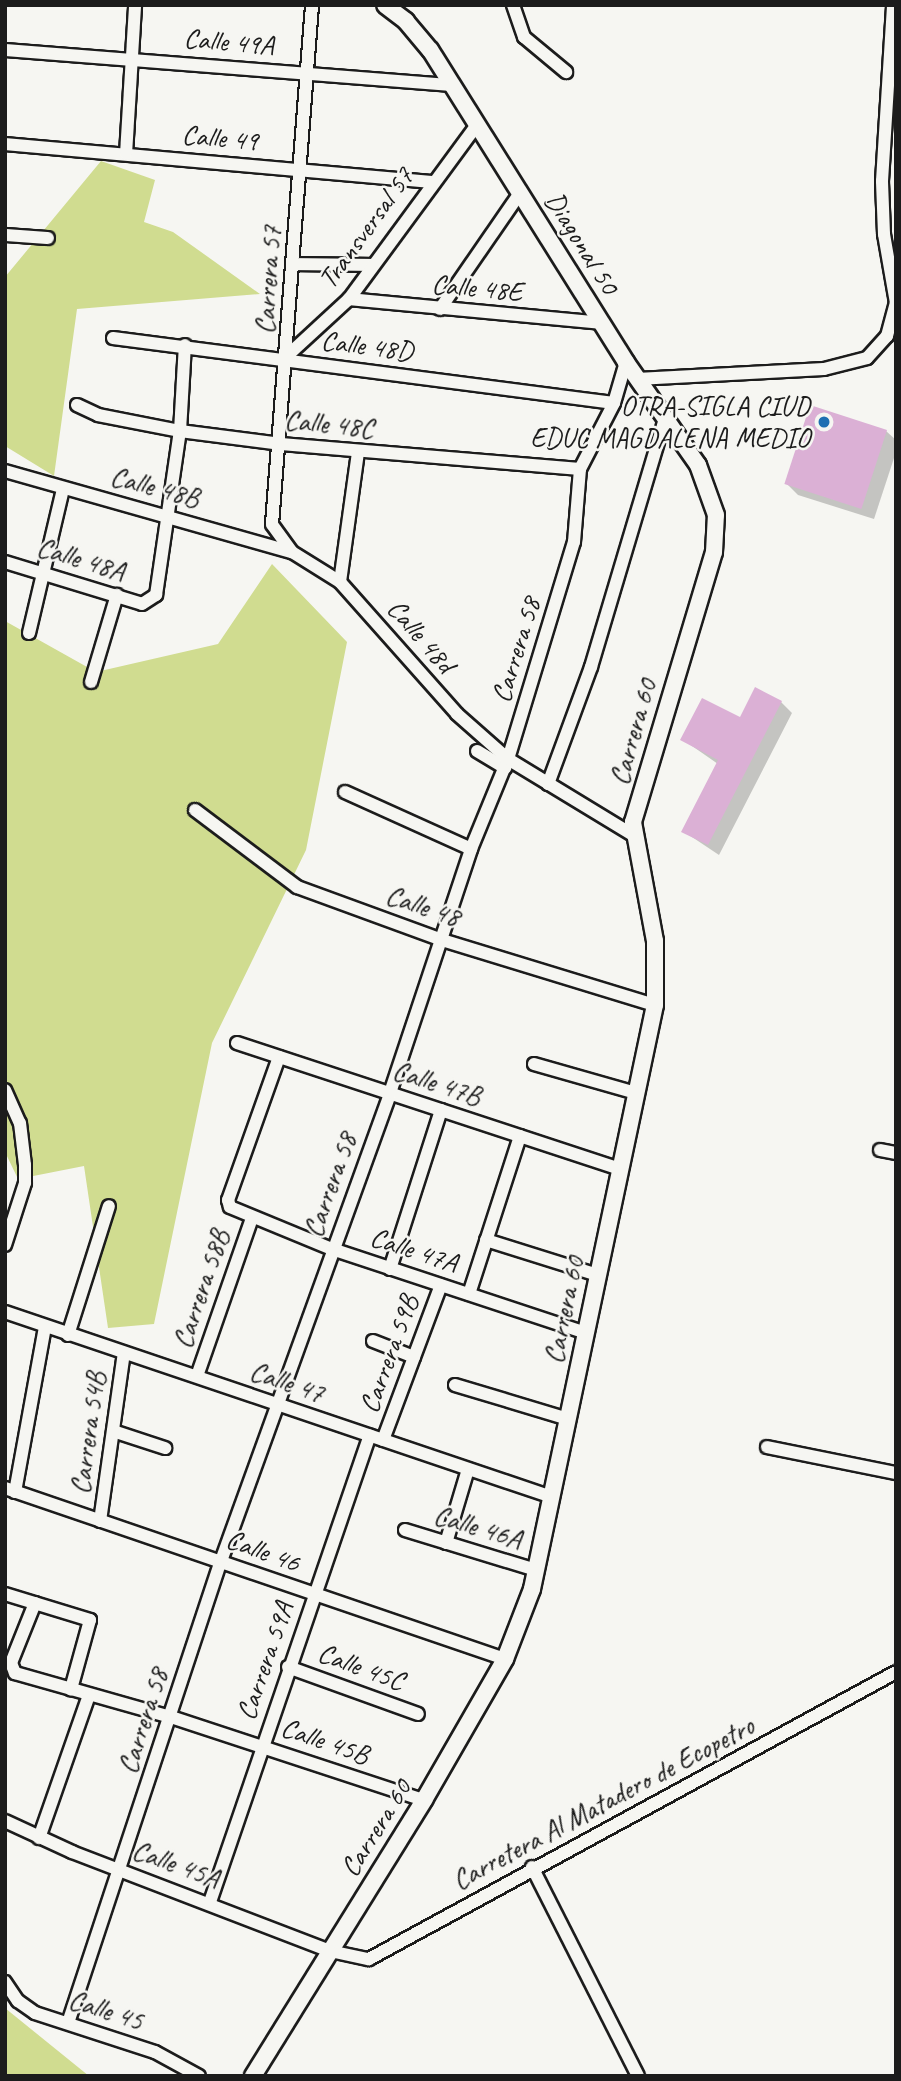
<!DOCTYPE html>
<html>
<head>
<meta charset="utf-8">
<style>
	body { margin:0 }
	#map { position:relative; width:901px; height:2081px; overflow:hidden; background:#f6f6f2; font-family:Caveat,sans-serif }
	div>[style] { position:absolute }
	[style*='--x'] { left:calc(var(--x)*1px); top:calc(var(--y)*1px); width:calc(var(--w)*1px); rotate:calc(var(--a)*1deg) }
	.green>* { inset:0; background:#d0dc90 }
	.shadow>* { inset:0; background:#0003 }
	.building>* { inset:0; background:#dbb0d5; transform-origin:0 0 }
	.roads { filter:drop-shadow(2px 0 #1c1c1c) drop-shadow(-2px 0 #1c1c1c) drop-shadow(0 2px #1c1c1c) drop-shadow(0 -2px #1c1c1c) }
	.minor>* { height:12px; margin:-6px; padding:0 6px; transform-origin:6px; border-radius:6px; background:#f6f6f2 }
	.tertiary>* { height:16px; margin:-8px; padding:0 8px; transform-origin:8px; border-radius:8px; background:#f6f6f2 }
	.dots>* { width:19px; height:19px; translate:-50% -50%; box-sizing:border-box; border:4px solid #f6f6f2; border-radius:50% }
	span { translate:-50% -50%; white-space:nowrap; text-align:center; line-height:1.15; -webkit-text-stroke:5px #f6f6f2; paint-order:stroke }
	.street-label { font-size:28px; color:#1c1c1c }
	.poi-label { font-size:28px; color:#1c1c1c }
	.right { translate:-100% -50%; text-align:right }
	.frame { position:absolute; inset:0; border:7px solid #1c1c1c; pointer-events:none }
</style>
</head>
<body>
<div id="map">
	<div class="green">
		<i style="clip-path:polygon(101px 161px,155px 180px,144px 222px,173px 232px,260px 294px,77px 309px,54px 476px,5px 446px,5px 277px)"></i>
		<i style="clip-path:polygon(272px 564px,347px 642px,306px 850px,212px 1043px,154px 1324px,108px 1328px,84px 1166px,18px 1179px,5px 1152px,5px 621px,96px 672px,218px 644px)"></i>
		<i style="clip-path:polygon(5px 2008px,89px 2076px,5px 2076px)"></i>
	</div>
	<div class="shadow">
		<i style="clip-path:polygon(886px 431px,896px 440px,896px 452px,874px 519px,798px 495px,786px 483px)"></i>
		<i style="clip-path:polygon(781px 702px,792px 713px,719px 855px,683px 831px,718px 764px,682px 739px)"></i>
	</div>
	<div class="building">
		<i style="left:810px;top:405px;width:81px;height:83px;rotate:18deg"></i>
		<i style="clip-path:polygon(755px 687px,782px 701px,708px 845px,681px 832px,718px 760px,680px 740px,702px 698px,740px 717px)"></i>
	</div>
	<div class="roads">
		<div class="minor">
			<i style="--x:513;--y:5;--w:34;--a:71"></i>
			<i style="--x:524;--y:37;--w:55;--a:39.8"></i>
			<i style="--x:5;--y:50;--w:445;--a:4.5"></i>
			<i style="--x:5;--y:144;--w:428;--a:5.1"></i>
			<i style="--x:126;--y:154;--w:149;--a:-86.5"></i>
			<i style="--x:5;--y:235;--w:43;--a:4"></i>
			<i style="--x:294;--y:264;--w:77;--a:0.7"></i>
			<i style="--x:349;--y:299;--w:254;--a:5.4"></i>
			<i style="--x:440;--y:309;--w:141;--a:-55.4"></i>
			<i style="--x:113;--y:338;--w:505;--a:7.39"></i>
			<i style="--x:288;--y:355;--w:83;--a:-42.6"></i>
			<i style="--x:349;--y:299;--w:216;--a:-53.7"></i>
			<i style="--x:637;--y:379;--w:187;--a:-3.1"></i>
			<i style="--x:824;--y:369;--w:44;--a:-14.3"></i>
			<i style="--x:867;--y:358;--w:30;--a:-48"></i>
			<i style="--x:887;--y:336;--w:34;--a:-75"></i>
			<i style="--x:896;--y:303;--w:70;--a:-99.9"></i>
			<i style="--x:884;--y:234;--w:53;--a:-92.2"></i>
			<i style="--x:882;--y:181;--w:176;--a:-86.4"></i>
			<i style="--x:77;--y:405;--w:23;--a:25"></i>
			<i style="--x:98;--y:415;--w:84;--a:11"></i>
			<i style="--x:180;--y:431;--w:102;--a:7.3"></i>
			<i style="--x:281;--y:444;--w:300;--a:4.8"></i>
			<i style="--x:5;--y:471;--w:298;--a:15.8"></i>
			<i style="--x:292;--y:552;--w:57;--a:32"></i>
			<i style="--x:340;--y:582;--w:176;--a:48.4"></i>
			<i style="--x:457;--y:714;--w:68;--a:41.4"></i>
			<i style="--x:508;--y:759;--w:146;--a:31.3"></i>
			<i style="--x:292;--y:552;--w:34;--a:-126"></i>
			<i style="--x:272;--y:524;--w:521;--a:-85.59"></i>
			<i style="--x:5;--y:562;--w:143;--a:17"></i>
			<i style="--x:142;--y:604;--w:17;--a:-33"></i>
			<i style="--x:156;--y:595;--w:166;--a:-81.7"></i>
			<i style="--x:180;--y:431;--w:86;--a:-86.7"></i>
			<i style="--x:340;--y:582;--w:131;--a:-82.1"></i>
			<i style="--x:29;--y:633;--w:148;--a:-76.7"></i>
			<i style="--x:91;--y:682;--w:91;--a:-73.4"></i>
			<i style="--x:477;--y:751;--w:33;--a:31"></i>
			<i style="--x:548;--y:784;--w:125;--a:-69.8"></i>
			<i style="--x:591;--y:667;--w:260;--a:-73.4"></i>
			<i style="--x:345;--y:792;--w:138;--a:24.3"></i>
			<i style="--x:195;--y:810;--w:128;--a:37"></i>
			<i style="--x:297;--y:887;--w:154;--a:20.1"></i>
			<i style="--x:442;--y:940;--w:223;--a:17"></i>
			<i style="--x:237;--y:1043;--w:404;--a:18.2"></i>
			<i style="--x:279;--y:1057;--w:152;--a:109.6"></i>
			<i style="--x:228;--y:1200;--w:7;--a:74"></i>
			<i style="--x:230;--y:1207;--w:110;--a:22.4"></i>
			<i style="--x:332;--y:1249;--w:268;--a:18.3"></i>
			<i style="--x:534;--y:1064;--w:106;--a:15.9"></i>
			<i style="--x:5;--y:1090;--w:36;--a:66"></i>
			<i style="--x:20;--y:1123;--w:42;--a:83.2"></i>
			<i style="--x:25;--y:1165;--w:18;--a:90"></i>
			<i style="--x:25;--y:1183;--w:65;--a:107.9"></i>
			<i style="--x:880;--y:1150;--w:16;--a:11"></i>
			<i style="--x:486;--y:1240;--w:117;--a:17.4"></i>
			<i style="--x:390;--y:1269;--w:167;--a:-72.2"></i>
			<i style="--x:469;--y:1294;--w:166;--a:-72.1"></i>
			<i style="--x:5;--y:1312;--w:577;--a:18.69"></i>
			<i style="--x:68;--y:1335;--w:135;--a:-72.4"></i>
			<i style="--x:373;--y:1341;--w:44;--a:21.3"></i>
			<i style="--x:197;--y:1376;--w:167;--a:-70.8"></i>
			<i style="--x:455;--y:1385;--w:118;--a:16.7"></i>
			<i style="--x:113;--y:1431;--w:55;--a:18.1"></i>
			<i style="--x:383;--y:1440;--w:165;--a:-69.5"></i>
			<i style="--x:767;--y:1447;--w:132;--a:11.4"></i>
			<i style="--x:5;--y:1488;--w:528;--a:18.88"></i>
			<i style="--x:15;--y:1492;--w:168;--a:-79.7"></i>
			<i style="--x:100;--y:1521;--w:170;--a:-81.9"></i>
			<i style="--x:405;--y:1530;--w:137;--a:17"></i>
			<i style="--x:446;--y:1543;--w:77;--a:-73.4"></i>
			<i style="--x:5;--y:1594;--w:89;--a:17"></i>
			<i style="--x:90;--y:1620;--w:72;--a:105.4"></i>
			<i style="--x:35;--y:1603;--w:65;--a:111.8"></i>
			<i style="--x:11;--y:1663;--w:11;--a:68"></i>
			<i style="--x:15;--y:1673;--w:162;--a:15.8"></i>
			<i style="--x:171;--y:1717;--w:266;--a:18.2"></i>
			<i style="--x:288;--y:1667;--w:138;--a:19.9"></i>
			<i style="--x:5;--y:1821;--w:74;--a:24.8"></i>
			<i style="--x:72;--y:1852;--w:276;--a:21"></i>
			<i style="--x:330;--y:1951;--w:40;--a:12"></i>
			<i style="--x:369;--y:1959;--w:600;--a:-28.57"></i>
			<i style="--x:39;--y:1838;--w:151;--a:-70.7"></i>
			<i style="--x:532;--y:1867;--w:234;--a:63.1"></i>
			<i style="--x:210;--y:1902;--w:493;--a:-71.1"></i>
			<i style="--x:5;--y:1982;--w:23;--a:56"></i>
			<i style="--x:18;--y:2001;--w:21;--a:35"></i>
			<i style="--x:35;--y:2013;--w:126;--a:18"></i>
			<i style="--x:155;--y:2052;--w:50;--a:28.6"></i>
			<i style="--x:68;--y:2023;--w:487;--a:-71.7"></i>
			<i style="--x:221;--y:1561;--w:498;--a:-70.1"></i>
			<i style="--x:390;--y:1093;--w:257;--a:-71.6"></i>
			<i style="--x:471;--y:849;--w:97;--a:-67.7"></i>
			<i style="--x:508;--y:759;--w:227;--a:-73.1"></i>
			<i style="--x:574;--y:542;--w:73;--a:-85.3"></i>
			<i style="--x:580;--y:469;--w:74;--a:-62.7"></i>
			<i style="--x:614;--y:403;--w:43;--a:-73.7"></i>
		</div>
		<div class="tertiary">
			<i style="--x:253;--y:2076;--w:325;--a:-58.2"></i>
			<i style="--x:424;--y:1800;--w:163;--a:-60.1"></i>
			<i style="--x:505;--y:1659;--w:75;--a:-68.9"></i>
			<i style="--x:532;--y:1589;--w:597;--a:-78.11"></i>
			<i style="--x:655;--y:1005;--w:64;--a:-90"></i>
			<i style="--x:655;--y:941;--w:121;--a:-100.5"></i>
			<i style="--x:633;--y:822;--w:282;--a:-73.3"></i>
			<i style="--x:714;--y:552;--w:37;--a:-87"></i>
			<i style="--x:716;--y:515;--w:53;--a:-109.8"></i>
			<i style="--x:698;--y:465;--w:126;--a:-125"></i>
			<i style="--x:626;--y:362;--w:368;--a:-122.1"></i>
			<i style="--x:430;--y:50;--w:38;--a:-130"></i>
			<i style="--x:406;--y:21;--w:26;--a:-143"></i>
		</div>
	</div>
	<div class="dots">
		<i style="left:824px;top:422px;background:#1f6fb2"></i>
	</div>
	<div class="street-label">
		<span style="left:229px;top:42px;rotate:5deg">Calle 49A</span>
		<span style="left:220px;top:138px;rotate:5deg">Calle 49</span>
		<span style="left:366px;top:228px;rotate:-54deg">Transversal 57</span>
		<span style="left:582px;top:243px;rotate:58deg">Diagonal 50</span>
		<span style="left:268px;top:280px;rotate:-86deg">Carrera 57</span>
		<span style="left:477px;top:288px;rotate:5deg">Calle 48E</span>
		<span style="left:367px;top:346px;rotate:7deg">Calle 48D</span>
		<span style="left:329px;top:424px;rotate:6deg">Calle 48C</span>
		<span style="left:155px;top:487px;rotate:15deg">Calle 48B</span>
		<span style="left:81px;top:559px;rotate:17deg">Calle 48A</span>
		<span style="left:421px;top:636px;rotate:49deg">Calle 48d</span>
		<span style="left:516px;top:650px;rotate:-73deg">Carrera 58</span>
		<span style="left:633px;top:732px;rotate:-74deg">Carrera 60</span>
		<span style="left:423px;top:906px;rotate:19deg">Calle 48</span>
		<span style="left:437px;top:1083px;rotate:18deg">Calle 47B</span>
		<span style="left:330px;top:1185px;rotate:-70deg">Carrera 58</span>
		<span style="left:414px;top:1250px;rotate:18deg">Calle 47A</span>
		<span style="left:201px;top:1289px;rotate:-71deg">Carrera 58B</span>
		<span style="left:564px;top:1310px;rotate:-78deg">Carrera 60</span>
		<span style="left:389px;top:1354px;rotate:-70deg">Carrera 59B</span>
		<span style="left:287px;top:1382px;rotate:19deg">Calle 47</span>
		<span style="left:88px;top:1433px;rotate:-82deg">Carrera 54B</span>
		<span style="left:478px;top:1527px;rotate:17deg">Calle 46A</span>
		<span style="left:263px;top:1551px;rotate:20deg">Calle 46</span>
		<span style="left:265px;top:1661px;rotate:-71deg">Carrera 59A</span>
		<span style="left:361px;top:1667px;rotate:20deg">Calle 45C</span>
		<span style="left:143px;top:1721px;rotate:-72deg">Carrera 58</span>
		<span style="left:325px;top:1741px;rotate:19deg">Calle 45B</span>
		<span style="left:603px;top:1803px;rotate:-28deg">Carretera Al Matadero de Ecopetro</span>
		<span style="left:376px;top:1828px;rotate:-58deg">Carrera 60</span>
		<span style="left:176px;top:1864px;rotate:20deg">Calle 45A</span>
		<span style="left:106px;top:2010px;rotate:18deg">Calle 45</span>
	</div>
	<div class="poi-label">
		<span class="right" style="left:810px;top:422px">OTRA-SIGLA CIUD<br>EDUC MAGDALENA MEDIO</span>
	</div>
	<div class="frame"></div>
</div>
</body>
</html>
